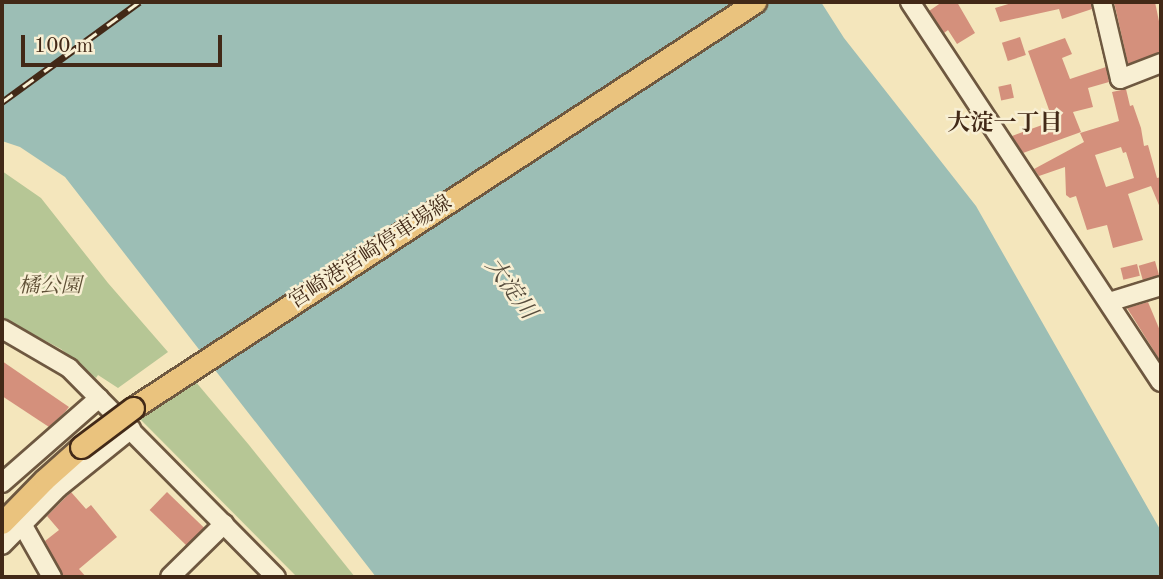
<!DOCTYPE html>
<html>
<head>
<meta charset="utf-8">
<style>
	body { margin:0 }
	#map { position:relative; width:1163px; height:579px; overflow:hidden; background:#f4e6bc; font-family:"Old Standard TT","Noto Serif JP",serif }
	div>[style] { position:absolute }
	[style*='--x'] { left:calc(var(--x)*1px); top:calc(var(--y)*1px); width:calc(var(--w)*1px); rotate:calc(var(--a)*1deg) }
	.green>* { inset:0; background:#b6c695 }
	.water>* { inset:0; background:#9cbeb5 }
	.building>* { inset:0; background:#d4907c; transform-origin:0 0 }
	.roads { filter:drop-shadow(2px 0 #6e5840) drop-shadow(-2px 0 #6e5840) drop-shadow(0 2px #6e5840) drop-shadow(0 -2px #6e5840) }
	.minor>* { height:18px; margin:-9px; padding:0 9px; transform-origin:9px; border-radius:9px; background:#f8efd3 }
	.major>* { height:21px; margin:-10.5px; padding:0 10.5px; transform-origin:10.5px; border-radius:10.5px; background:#eac37e }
	.rail>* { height:7px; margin-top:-3.5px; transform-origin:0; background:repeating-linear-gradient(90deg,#f8efd3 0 13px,#422917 0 26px); box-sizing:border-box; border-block:2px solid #422917 }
	.bridges { filter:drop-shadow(2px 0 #422917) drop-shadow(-2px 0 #422917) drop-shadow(0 2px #422917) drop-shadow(0 -2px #422917) }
	.major-bridge>* { height:21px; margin:-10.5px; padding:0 10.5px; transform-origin:10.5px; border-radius:10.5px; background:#eac37e }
	span { translate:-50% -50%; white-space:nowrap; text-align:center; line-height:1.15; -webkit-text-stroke:5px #f8efd3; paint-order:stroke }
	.street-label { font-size:21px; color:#422917 }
	.park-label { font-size:21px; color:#5f5036; font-style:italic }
	.neighbourhood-label { font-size:23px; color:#422917; font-weight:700 }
	.water-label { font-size:23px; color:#584e3e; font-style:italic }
	.frame { position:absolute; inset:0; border:4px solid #422917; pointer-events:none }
	.scale { position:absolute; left:21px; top:35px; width:201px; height:32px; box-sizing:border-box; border:4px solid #422917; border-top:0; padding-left:9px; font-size:21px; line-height:24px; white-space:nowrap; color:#422917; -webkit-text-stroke:5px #f8efd3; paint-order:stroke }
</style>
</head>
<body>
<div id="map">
	<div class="green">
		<i style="clip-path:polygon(2px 171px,41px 198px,108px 283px,168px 352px,118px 388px,98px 375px,96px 378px,61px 349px,2px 318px)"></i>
		<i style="clip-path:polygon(195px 381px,249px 445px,355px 577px,297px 577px,139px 418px)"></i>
	</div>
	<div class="water">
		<i style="clip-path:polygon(2px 2px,821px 2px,844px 38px,976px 206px,1161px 531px,1161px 577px,376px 577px,65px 177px,20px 147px,2px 141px)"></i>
	</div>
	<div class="building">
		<i style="clip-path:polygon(942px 2px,957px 2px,975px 33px,957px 44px,948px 30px,944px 33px,929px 11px)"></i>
		<i style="clip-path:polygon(1015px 2px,1091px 2px,1092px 9px,1062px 19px,1059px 9px,1000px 22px,995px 8px)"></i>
		<i style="clip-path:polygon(1114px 2px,1155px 2px,1161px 31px,1161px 52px,1128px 64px)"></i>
		<i style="left:1020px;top:37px;width:19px;height:19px;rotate:72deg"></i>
		<i style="clip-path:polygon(1065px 38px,1072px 54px,1062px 58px,1070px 79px,1106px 67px,1109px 82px,1088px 88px,1093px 107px,1073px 112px,1081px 132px,1023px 153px,1012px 136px,1053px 121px,1028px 51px)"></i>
		<i style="left:1011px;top:84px;width:14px;height:13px;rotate:78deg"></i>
		<i style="clip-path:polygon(evenodd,1126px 89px,1130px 106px,1133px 105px,1141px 128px,1144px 146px,1148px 145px,1157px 178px,1161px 177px,1161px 210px,1151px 186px,1128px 194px,1143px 240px,1113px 248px,1107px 225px,1087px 230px,1076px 196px,1070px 198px,1066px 195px,1065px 167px,1039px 176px,1034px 169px,1084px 142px,1080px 133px,1119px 121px,1112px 92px,1126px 89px,1121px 147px,1123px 153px,1126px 152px,1134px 178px,1106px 187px,1095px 155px,1121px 147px)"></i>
		<i style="left:1155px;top:261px;width:15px;height:17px;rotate:74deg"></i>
		<i style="left:1137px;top:264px;width:12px;height:17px;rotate:76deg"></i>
		<i style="clip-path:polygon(1148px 302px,1161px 333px,1161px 362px,1127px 308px)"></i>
		<i style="clip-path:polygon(2px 361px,69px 407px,65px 412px,49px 427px,2px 396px)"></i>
		<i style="clip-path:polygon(71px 492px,86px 509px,91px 505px,117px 537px,79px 569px,86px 577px,63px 577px,45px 541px,59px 530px,47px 516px)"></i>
		<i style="left:167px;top:492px;width:52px;height:25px;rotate:44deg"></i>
	</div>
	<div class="roads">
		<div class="minor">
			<i style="--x:910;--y:2;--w:455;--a:56.6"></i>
			<i style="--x:1102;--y:2;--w:79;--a:76.8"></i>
			<i style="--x:1120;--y:79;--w:44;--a:-21.3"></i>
			<i style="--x:1109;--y:302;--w:54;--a:-17.1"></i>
			<i style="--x:2;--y:329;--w:78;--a:30.2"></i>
			<i style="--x:69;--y:368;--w:294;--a:45.3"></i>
			<i style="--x:2;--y:483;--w:129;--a:-41.2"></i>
			<i style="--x:22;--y:524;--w:61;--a:60.5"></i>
			<i style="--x:2;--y:545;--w:80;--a:-45.5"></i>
			<i style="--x:58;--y:488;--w:94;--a:-38.9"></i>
			<i style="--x:170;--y:577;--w:76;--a:-44.5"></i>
		</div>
		<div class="major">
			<i style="--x:133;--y:408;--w:743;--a:-33.13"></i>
			<i style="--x:2;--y:523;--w:60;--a:-45.7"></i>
			<i style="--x:44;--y:480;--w:50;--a:-41.7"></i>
		</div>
	</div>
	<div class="rail">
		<i style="--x:2;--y:102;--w:170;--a:-36.1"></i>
	</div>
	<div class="bridges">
		<div class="major-bridge">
			<i style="--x:81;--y:447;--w:65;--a:-36.9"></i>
		</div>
	</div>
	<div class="street-label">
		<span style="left:371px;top:253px;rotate:-33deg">宮崎港宮崎停車場線</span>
	</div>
	<div class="park-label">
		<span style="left:50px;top:287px">橘公園</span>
	</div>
	<div class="neighbourhood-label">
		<span style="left:1005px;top:124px">大淀一丁目</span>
	</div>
	<div class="water-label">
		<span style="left:510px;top:289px;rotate:54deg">大淀川</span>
	</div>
	<div class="frame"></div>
	<div class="scale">100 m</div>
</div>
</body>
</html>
